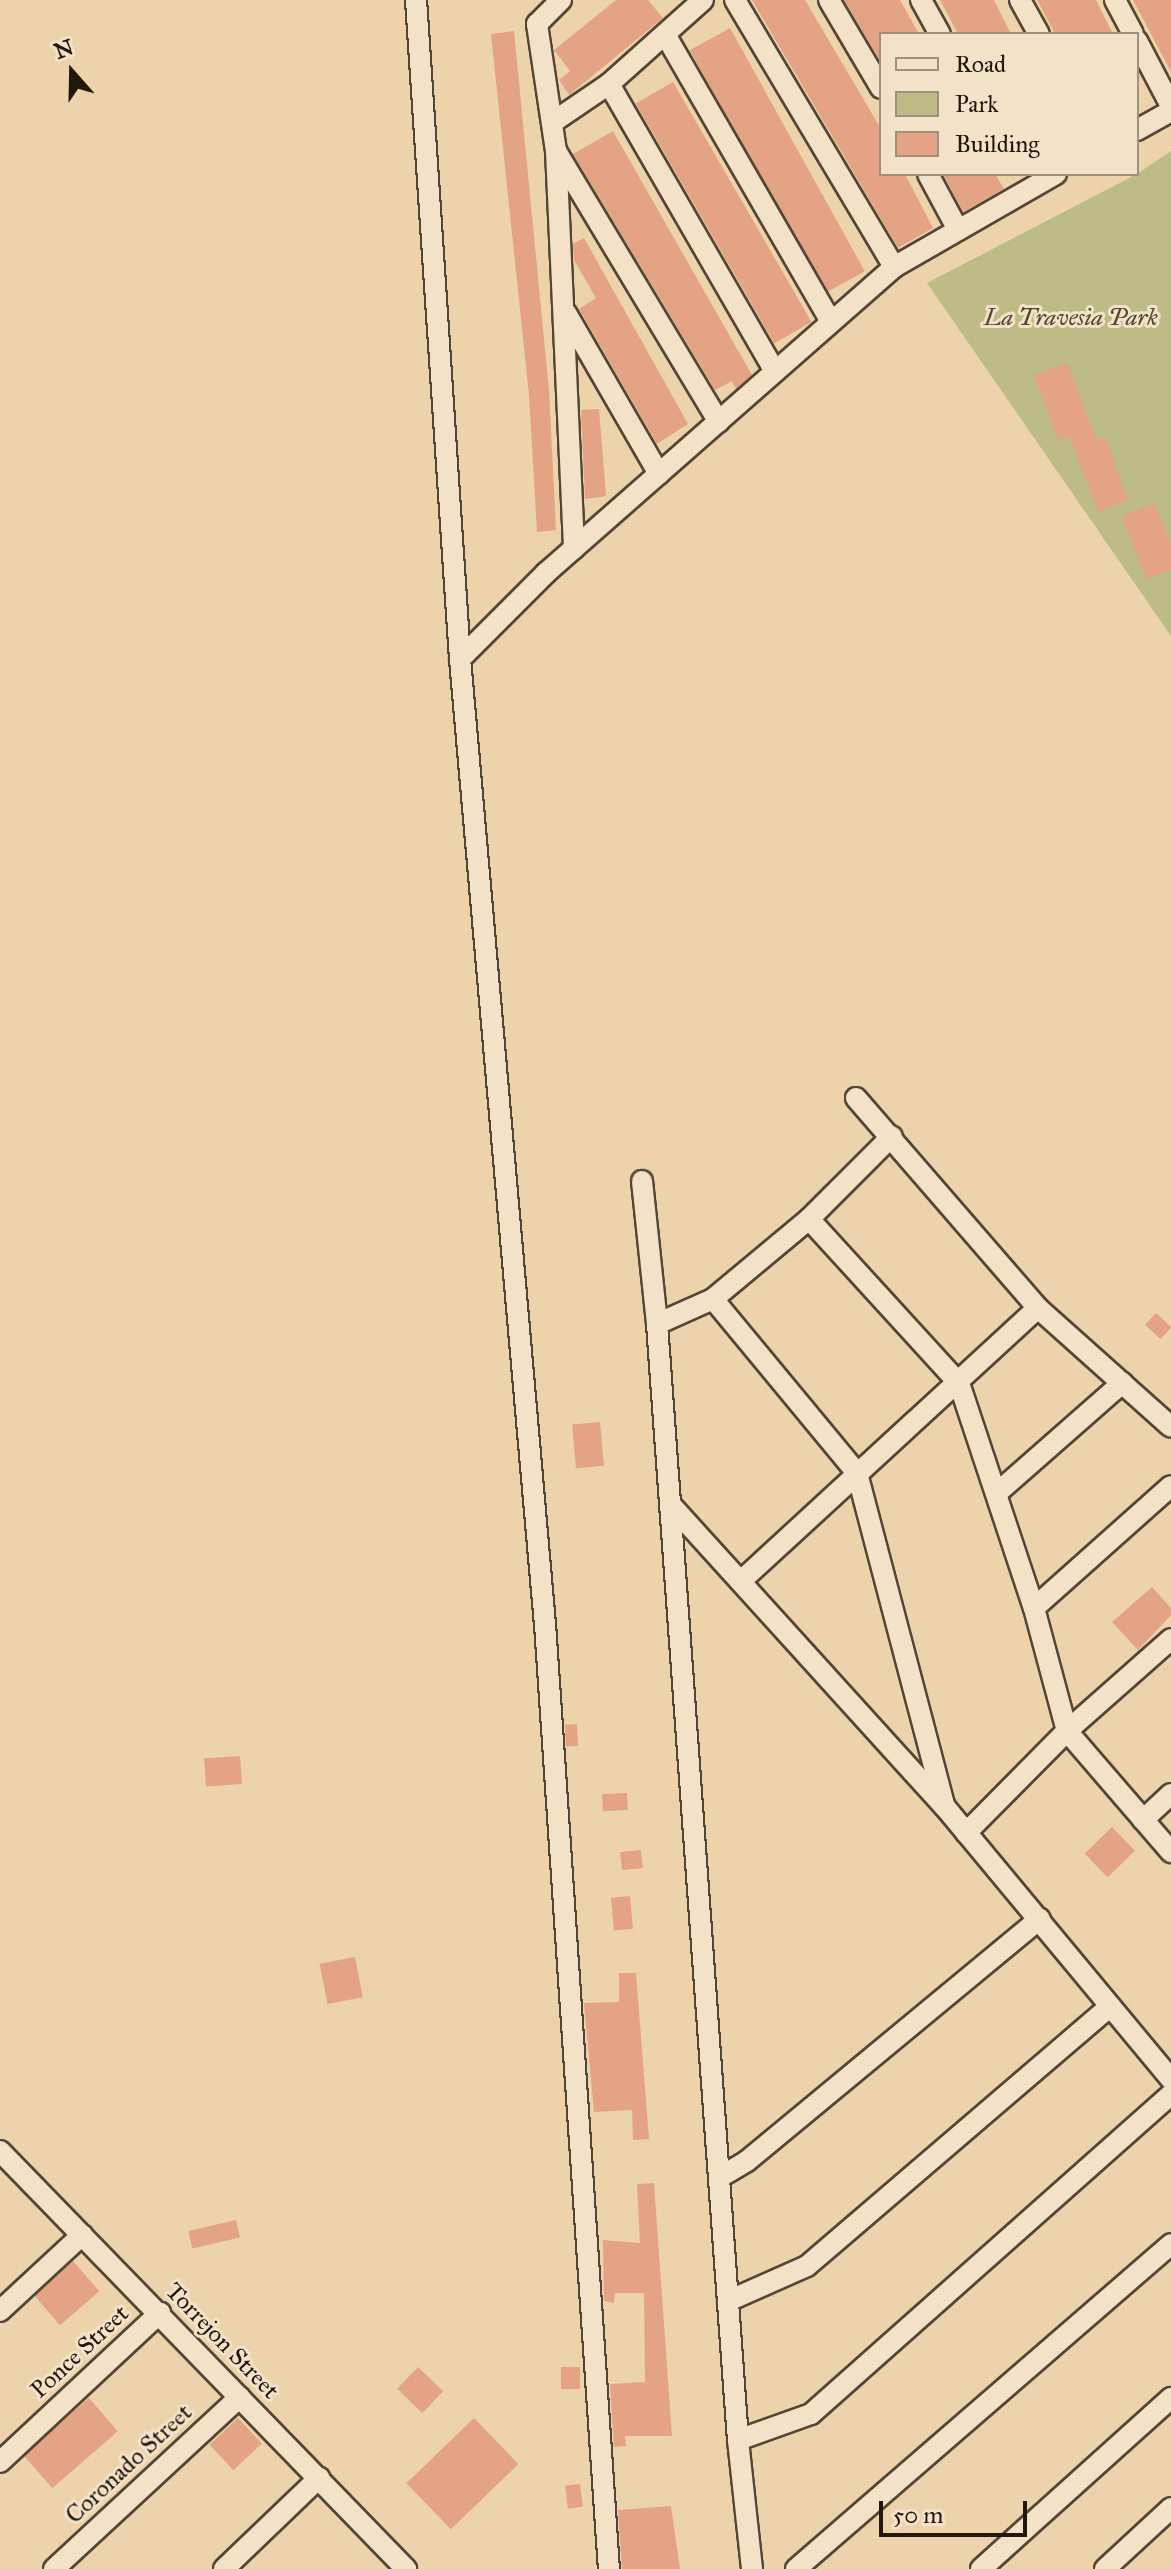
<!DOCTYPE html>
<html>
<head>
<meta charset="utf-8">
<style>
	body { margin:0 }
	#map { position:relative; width:1171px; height:2569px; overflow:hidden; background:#ecd3ab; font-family:"IM FELL Great Primer",serif }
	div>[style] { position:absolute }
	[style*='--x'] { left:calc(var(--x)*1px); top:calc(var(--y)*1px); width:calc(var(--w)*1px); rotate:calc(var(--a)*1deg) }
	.green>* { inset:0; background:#bdbb86 }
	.building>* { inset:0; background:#e4a384; transform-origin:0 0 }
	.roads { filter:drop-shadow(2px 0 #544634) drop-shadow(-2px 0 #544634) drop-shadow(0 2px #544634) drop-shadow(0 -2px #544634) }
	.minor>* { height:20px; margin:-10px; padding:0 10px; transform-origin:10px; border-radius:10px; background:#f3e2c8 }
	span { translate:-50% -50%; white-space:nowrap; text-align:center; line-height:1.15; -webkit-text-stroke:6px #f3e2c8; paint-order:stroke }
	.park-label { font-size:24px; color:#504831; font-style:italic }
	.street-label { font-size:24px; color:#21170c }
	.legend { position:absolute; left:879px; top:32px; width:260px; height:144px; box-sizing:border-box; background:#f3e2c8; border:2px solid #9f917d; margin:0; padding:10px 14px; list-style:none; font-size:24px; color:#21170c }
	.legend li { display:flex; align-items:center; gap:16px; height:40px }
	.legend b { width:40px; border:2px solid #9f917d }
	.north { position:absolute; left:32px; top:32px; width:80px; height:80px; -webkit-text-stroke:6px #f3e2c8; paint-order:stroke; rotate:340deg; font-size:22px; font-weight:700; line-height:32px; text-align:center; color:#21170c }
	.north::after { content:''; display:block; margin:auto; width:28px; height:36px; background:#21170c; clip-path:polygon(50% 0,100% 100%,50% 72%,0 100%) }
	.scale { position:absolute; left:879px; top:2501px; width:148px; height:36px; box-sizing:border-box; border:4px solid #21170c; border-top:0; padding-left:10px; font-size:24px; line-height:28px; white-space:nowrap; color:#21170c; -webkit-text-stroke:6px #f3e2c8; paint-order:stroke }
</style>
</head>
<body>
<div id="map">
	<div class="green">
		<i style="clip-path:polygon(1171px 151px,1171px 636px,927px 283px,1137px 174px)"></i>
	</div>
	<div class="building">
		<i style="clip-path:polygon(616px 0,648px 0,663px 18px,569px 95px,559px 80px,570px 71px,554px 50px)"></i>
		<i style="clip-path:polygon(752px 0,805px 0,881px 129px,881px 174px,905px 174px,933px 228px,898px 248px)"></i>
		<i style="clip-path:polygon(844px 0,900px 0,919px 34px,881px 34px,881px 62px)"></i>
		<i style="clip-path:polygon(940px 0,994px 0,1011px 34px,958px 34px)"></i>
		<i style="clip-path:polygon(1037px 0,1096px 0,1113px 34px,1055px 34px)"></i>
		<i style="clip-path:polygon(1133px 0,1171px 0,1171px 72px)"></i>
		<i style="left:730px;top:28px;width:278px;height:46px;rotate:61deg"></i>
		<i style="clip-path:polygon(514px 31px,549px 390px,556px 530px,537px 532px,529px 395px,491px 34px)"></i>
		<i style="left:673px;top:82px;width:277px;height:43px;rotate:60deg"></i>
		<i style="clip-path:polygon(613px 131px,752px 375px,736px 389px,732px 381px,715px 390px,573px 154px)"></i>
		<i style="clip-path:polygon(943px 174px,995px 174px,1004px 189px,963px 212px)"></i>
		<i style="clip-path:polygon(584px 238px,688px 424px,657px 444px,579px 309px,596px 298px,574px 260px,573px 244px)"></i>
		<i style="clip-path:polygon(1067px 363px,1096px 440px,1105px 437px,1128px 500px,1098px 512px,1069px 436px,1058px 440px,1034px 375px)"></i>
		<i style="clip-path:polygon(599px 409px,606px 496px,585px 499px,581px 410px)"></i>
		<i style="clip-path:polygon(1155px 503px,1171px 545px,1171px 570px,1146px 579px,1122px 516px)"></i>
		<i style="left:1156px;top:1313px;width:21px;height:16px;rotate:43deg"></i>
		<i style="left:600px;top:1422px;width:44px;height:28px;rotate:85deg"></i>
		<i style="clip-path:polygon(1152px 1587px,1171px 1608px,1171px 1615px,1138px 1650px,1112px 1622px)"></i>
		<i style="left:577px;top:1724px;width:22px;height:12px;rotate:87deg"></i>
		<i style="left:240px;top:1756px;width:28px;height:36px;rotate:86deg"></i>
		<i style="left:627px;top:1793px;width:17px;height:25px;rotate:87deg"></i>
		<i style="left:1112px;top:1827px;width:33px;height:38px;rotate:46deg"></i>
		<i style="left:641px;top:1850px;width:18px;height:21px;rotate:84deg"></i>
		<i style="left:630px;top:1896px;width:33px;height:19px;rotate:85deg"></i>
		<i style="left:355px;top:1957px;width:41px;height:36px;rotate:79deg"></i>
		<i style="clip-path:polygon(619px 1973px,636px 1973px,649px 2139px,633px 2140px,632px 2110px,594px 2112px,584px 2003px,619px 2002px)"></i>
		<i style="clip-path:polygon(654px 2183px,672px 2436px,625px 2436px,626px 2446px,614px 2447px,610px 2384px,645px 2382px,644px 2293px,615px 2293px,614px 2303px,604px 2301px,603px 2240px,640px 2243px,637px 2184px)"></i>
		<i style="left:236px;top:2220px;width:18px;height:49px;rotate:77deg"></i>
		<i style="left:73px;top:2261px;width:40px;height:52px;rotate:49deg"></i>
		<i style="left:418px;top:2367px;width:35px;height:30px;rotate:44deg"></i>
		<i style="left:561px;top:2367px;width:19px;height:22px"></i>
		<i style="left:89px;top:2398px;width:44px;height:87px;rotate:49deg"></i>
		<i style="left:238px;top:2418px;width:35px;height:39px;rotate:47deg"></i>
		<i style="left:474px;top:2418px;width:64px;height:94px;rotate:46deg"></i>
		<i style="left:580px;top:2484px;width:23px;height:15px;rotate:83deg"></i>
		<i style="clip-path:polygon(671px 2506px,680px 2569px,622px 2569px,618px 2510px)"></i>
	</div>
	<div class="roads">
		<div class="minor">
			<i style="--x:416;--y:0;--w:660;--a:86.18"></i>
			<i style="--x:460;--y:659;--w:969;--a:84.97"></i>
			<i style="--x:545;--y:1624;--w:947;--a:86.13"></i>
			<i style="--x:561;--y:0;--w:34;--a:135"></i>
			<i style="--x:537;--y:24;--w:128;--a:81.5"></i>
			<i style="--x:556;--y:151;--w:398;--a:87.4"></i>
			<i style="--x:735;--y:0;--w:311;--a:59.2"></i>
			<i style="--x:829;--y:0;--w:102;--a:59.4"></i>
			<i style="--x:921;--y:0;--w:39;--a:61"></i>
			<i style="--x:1020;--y:0;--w:39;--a:61"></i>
			<i style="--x:1115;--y:0;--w:38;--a:62"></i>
			<i style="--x:666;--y:36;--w:330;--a:60"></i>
			<i style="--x:1137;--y:41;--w:73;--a:62.4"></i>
			<i style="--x:609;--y:84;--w:332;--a:60"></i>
			<i style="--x:553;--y:122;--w:68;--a:-34.2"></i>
			<i style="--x:609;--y:84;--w:126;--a:-41.8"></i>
			<i style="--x:1137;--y:130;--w:39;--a:-29"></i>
			<i style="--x:556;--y:151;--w:316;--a:59"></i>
			<i style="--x:928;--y:174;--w:61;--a:61.8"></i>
			<i style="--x:566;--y:313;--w:186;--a:60"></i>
			<i style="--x:460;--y:659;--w:122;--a:-45"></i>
			<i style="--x:546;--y:573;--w:463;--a:-41.3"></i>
			<i style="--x:894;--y:267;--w:187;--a:-29.9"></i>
			<i style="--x:856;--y:1098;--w:278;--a:49.1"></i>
			<i style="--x:1038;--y:1308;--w:178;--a:41.8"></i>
			<i style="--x:642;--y:1181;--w:144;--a:84"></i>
			<i style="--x:657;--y:1324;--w:1119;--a:85.85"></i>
			<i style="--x:738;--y:2440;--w:130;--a:83.8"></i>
			<i style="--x:809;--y:1219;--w:222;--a:47.6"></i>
			<i style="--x:959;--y:1383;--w:237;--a:71.6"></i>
			<i style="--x:1034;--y:1608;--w:127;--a:75"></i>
			<i style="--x:1067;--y:1731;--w:160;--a:49.3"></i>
			<i style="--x:713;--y:1299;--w:226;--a:50.4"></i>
			<i style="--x:857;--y:1473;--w:342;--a:75.3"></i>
			<i style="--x:657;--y:1324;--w:61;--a:-24.1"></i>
			<i style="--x:713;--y:1299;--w:125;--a:-39.8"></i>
			<i style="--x:809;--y:1219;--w:117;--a:-45"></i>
			<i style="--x:997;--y:1493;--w:167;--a:-41.3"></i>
			<i style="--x:670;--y:1504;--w:409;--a:47.8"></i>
			<i style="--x:945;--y:1807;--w:354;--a:50.3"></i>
			<i style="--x:741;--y:1581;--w:403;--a:-42.6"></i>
			<i style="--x:1034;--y:1608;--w:183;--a:-41.7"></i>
			<i style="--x:1143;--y:1820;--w:38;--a:-43"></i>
			<i style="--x:966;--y:1833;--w:144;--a:-45.3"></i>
			<i style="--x:1067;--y:1731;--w:139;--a:-41.5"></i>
			<i style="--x:0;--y:2151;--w:583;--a:45.83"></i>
			<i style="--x:722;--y:2176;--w:29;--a:-31"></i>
			<i style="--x:747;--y:2161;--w:380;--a:-39.6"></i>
			<i style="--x:728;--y:2301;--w:86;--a:-23.9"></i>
			<i style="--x:807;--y:2266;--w:396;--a:-40.6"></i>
			<i style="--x:0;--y:2311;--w:112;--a:-42.8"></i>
			<i style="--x:738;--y:2440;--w:77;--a:-19.6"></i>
			<i style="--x:811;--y:2414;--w:482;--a:-41.6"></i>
			<i style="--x:0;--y:2462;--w:219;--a:-43"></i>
			<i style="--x:54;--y:2569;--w:253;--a:-42.8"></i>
			<i style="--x:224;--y:2569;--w:132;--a:-43.8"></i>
			<i style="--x:796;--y:2569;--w:496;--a:-40.9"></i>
			<i style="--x:981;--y:2569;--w:256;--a:-42"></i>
			<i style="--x:1105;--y:2569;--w:90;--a:-42.7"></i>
		</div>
	</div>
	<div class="park-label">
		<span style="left:1071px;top:318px">La Travesia Park</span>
	</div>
	<div class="street-label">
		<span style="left:222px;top:2341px;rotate:46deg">Torrejon Street</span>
		<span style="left:80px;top:2352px;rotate:-43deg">Ponce Street</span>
		<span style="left:129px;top:2464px;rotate:-43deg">Coronado Street</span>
	</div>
	<ul class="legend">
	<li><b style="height:10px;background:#f3e2c8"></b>Road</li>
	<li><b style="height:22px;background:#bdbb86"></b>Park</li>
	<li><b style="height:22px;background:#e4a384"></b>Building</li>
	</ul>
	<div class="north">N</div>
	<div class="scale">50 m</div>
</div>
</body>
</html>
